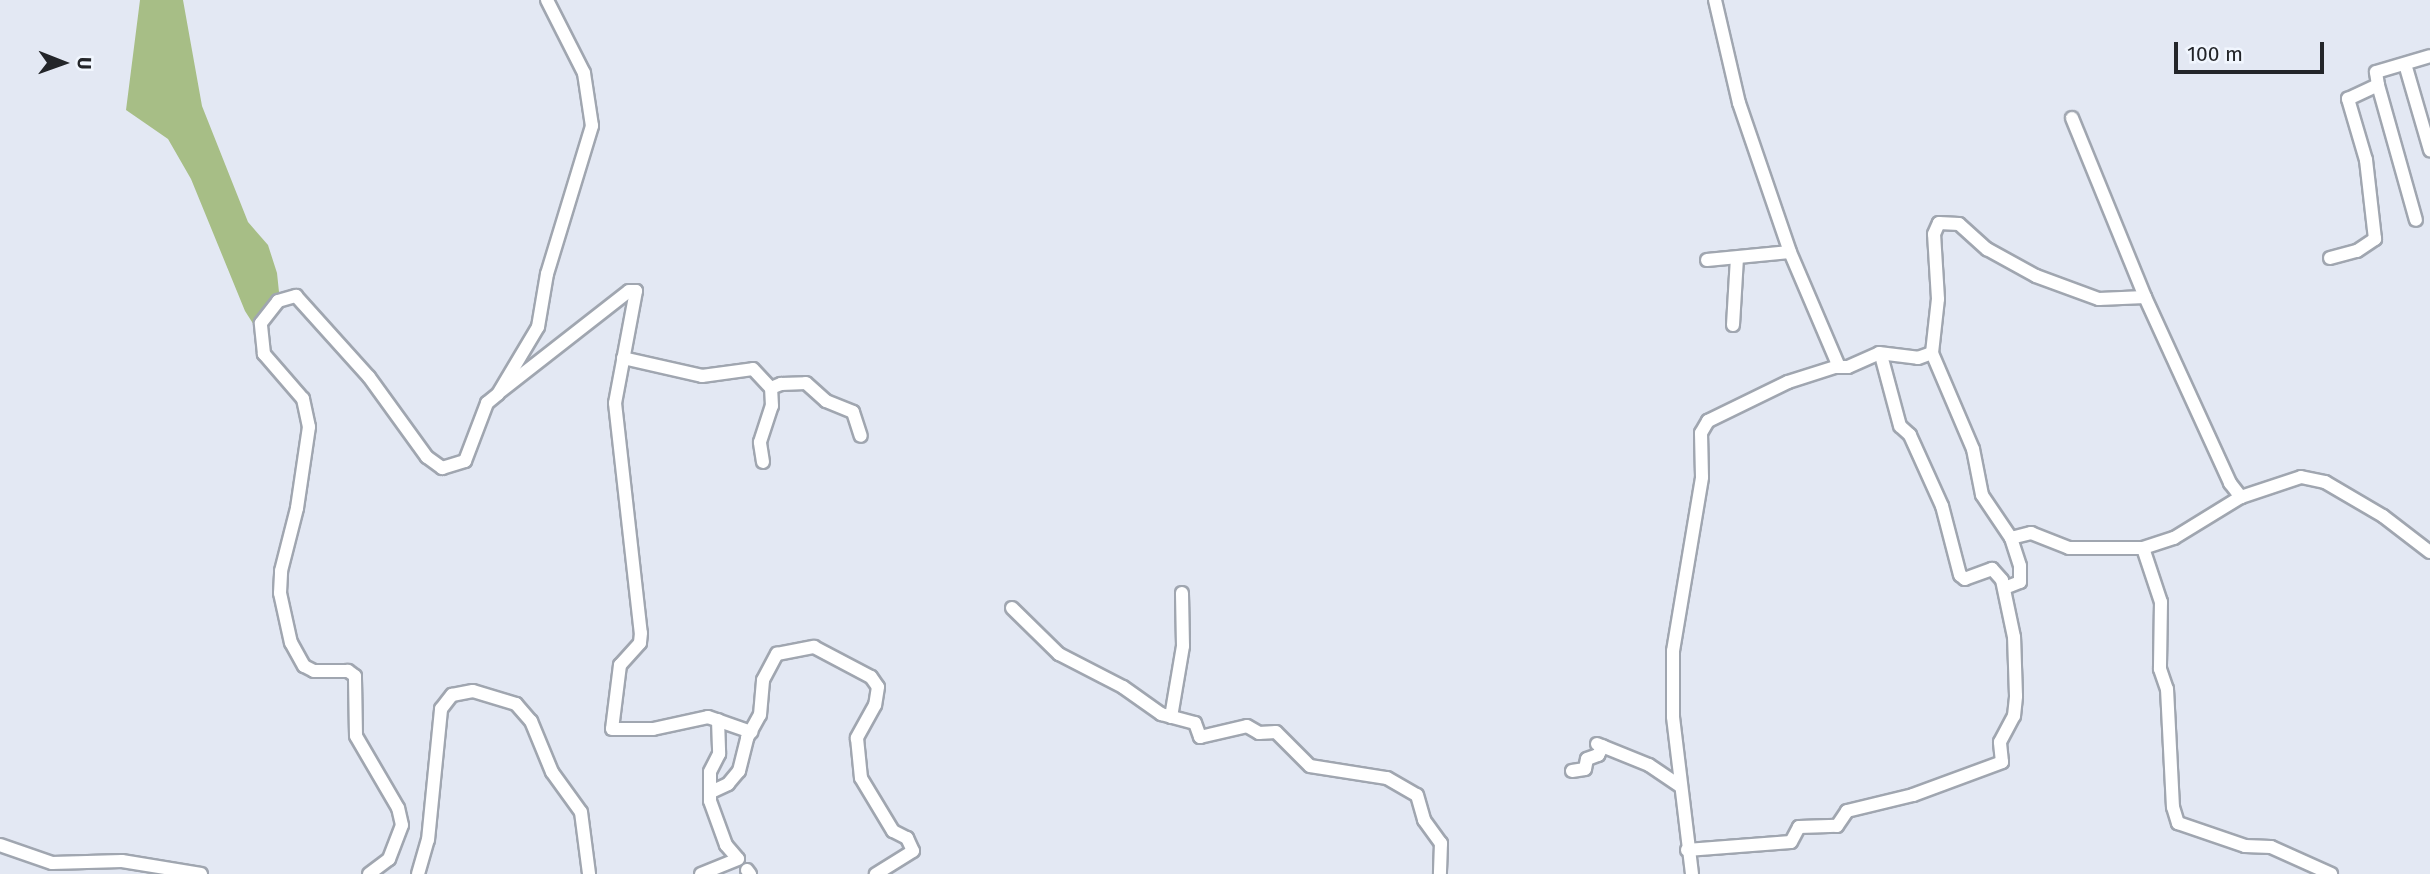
<!DOCTYPE html>
<html>
<head>
<meta charset="utf-8">
<style>
	body { margin:0 }
	#map { position:relative; width:2430px; height:874px; overflow:hidden; background:#e3e8f3; font-family:"Fira Sans",sans-serif }
	div>[style] { position:absolute }
	[style*='--x'] { left:calc(var(--x)*1px); top:calc(var(--y)*1px); width:calc(var(--w)*1px); rotate:calc(var(--a)*1deg) }
	.forest>* { inset:0; background:#a7be86 }
	.roads { filter:drop-shadow(2px 0 #a0a6b0) drop-shadow(-2px 0 #a0a6b0) drop-shadow(0 2px #a0a6b0) drop-shadow(0 -2px #a0a6b0) }
	.minor>* { height:12px; margin:-6px; padding:0 6px; transform-origin:6px; border-radius:6px; background:#fff }
	span { translate:-50% -50%; white-space:nowrap; text-align:center; line-height:1.15; -webkit-text-stroke:7px #f1f6fe; paint-order:stroke }
	.north { position:absolute; left:28px; top:28px; width:70px; height:70px; -webkit-text-stroke:5px #f1f6fe; paint-order:stroke; rotate:91deg; font-size:19px; font-weight:700; line-height:28px; text-align:center; color:#232529 }
	.north::after { content:''; display:block; margin:auto; width:24px; height:32px; background:#232529; clip-path:polygon(50% 0,100% 100%,50% 72%,0 100%) }
	.scale { position:absolute; left:2174px; top:42px; width:150px; height:32px; box-sizing:border-box; border:4px solid #232529; border-top:0; padding-left:9px; font-size:21px; line-height:24px; white-space:nowrap; color:#232529; -webkit-text-stroke:5px #f1f6fe; paint-order:stroke }
</style>
</head>
<body>
<div id="map">
	<div class="forest">
		<i style="clip-path:polygon(140px 0,183px 0,202px 106px,248px 222px,268px 245px,277px 273px,279px 292px,267px 316px,271px 352px,245px 311px,191px 179px,168px 139px,126px 110px)"></i>
	</div>
	<div class="roads">
		<div class="minor">
			<i style="--x:1715;--y:0;--w:106;--a:76.9"></i>
			<i style="--x:1739;--y:103;--w:157;--a:71.1"></i>
			<i style="--x:1790;--y:252;--w:125;--a:66.9"></i>
			<i style="--x:2405;--y:64;--w:90;--a:73.8"></i>
			<i style="--x:2378;--y:85;--w:140;--a:74.3"></i>
			<i style="--x:2072;--y:118;--w:193;--a:67.8"></i>
			<i style="--x:2330;--y:258;--w:28;--a:-15"></i>
			<i style="--x:2357;--y:251;--w:22;--a:-34"></i>
			<i style="--x:2375;--y:239;--w:80;--a:-96.5"></i>
			<i style="--x:2366;--y:160;--w:64;--a:-106.4"></i>
			<i style="--x:2348;--y:99;--w:33;--a:-25"></i>
			<i style="--x:2378;--y:85;--w:13;--a:-99"></i>
			<i style="--x:2376;--y:72;--w:56;--a:-16.5"></i>
			<i style="--x:1707;--y:260;--w:83;--a:-5.5"></i>
			<i style="--x:1733;--y:325;--w:67;--a:-86.6"></i>
			<i style="--x:1932;--y:353;--w:104;--a:66.9"></i>
			<i style="--x:1973;--y:449;--w:47;--a:78.9"></i>
			<i style="--x:1982;--y:495;--w:52;--a:56"></i>
			<i style="--x:2011;--y:538;--w:29;--a:72"></i>
			<i style="--x:2020;--y:566;--w:16;--a:90"></i>
			<i style="--x:2020;--y:582;--w:17;--a:159"></i>
			<i style="--x:623;--y:358;--w:81;--a:12.8"></i>
			<i style="--x:702;--y:376;--w:51;--a:-7.8"></i>
			<i style="--x:753;--y:369;--w:26;--a:47"></i>
			<i style="--x:501;--y:391;--w:162;--a:-38"></i>
			<i style="--x:629;--y:291;--w:7;--a:0"></i>
			<i style="--x:636;--y:291;--w:114;--a:100.6"></i>
			<i style="--x:615;--y:403;--w:231;--a:83.6"></i>
			<i style="--x:641;--y:633;--w:10;--a:96"></i>
			<i style="--x:640;--y:643;--w:30;--a:132"></i>
			<i style="--x:620;--y:665;--w:64;--a:97.1"></i>
			<i style="--x:612;--y:729;--w:41;--a:0"></i>
			<i style="--x:653;--y:729;--w:56;--a:-12.3"></i>
			<i style="--x:708;--y:717;--w:46;--a:19.2"></i>
			<i style="--x:763;--y:462;--w:20;--a:-99"></i>
			<i style="--x:760;--y:442;--w:38;--a:-72"></i>
			<i style="--x:772;--y:406;--w:18;--a:-93"></i>
			<i style="--x:771;--y:388;--w:11;--a:-22"></i>
			<i style="--x:781;--y:384;--w:25;--a:-2"></i>
			<i style="--x:806;--y:383;--w:27;--a:42"></i>
			<i style="--x:826;--y:401;--w:29;--a:22"></i>
			<i style="--x:853;--y:412;--w:25;--a:72"></i>
			<i style="--x:2011;--y:538;--w:21;--a:-14"></i>
			<i style="--x:2031;--y:533;--w:41;--a:21.5"></i>
			<i style="--x:2069;--y:548;--w:74;--a:0"></i>
			<i style="--x:2143;--y:548;--w:33;--a:-18"></i>
			<i style="--x:2174;--y:538;--w:79;--a:-31.5"></i>
			<i style="--x:2143;--y:548;--w:57;--a:71.6"></i>
			<i style="--x:2161;--y:602;--w:67;--a:90.9"></i>
			<i style="--x:2160;--y:669;--w:21;--a:71"></i>
			<i style="--x:2167;--y:689;--w:118;--a:87.1"></i>
			<i style="--x:2173;--y:807;--w:17;--a:73"></i>
			<i style="--x:2178;--y:823;--w:71;--a:18.9"></i>
			<i style="--x:2245;--y:846;--w:26;--a:2"></i>
			<i style="--x:2271;--y:847;--w:66;--a:24.2"></i>
			<i style="--x:1012;--y:608;--w:66;--a:44.4"></i>
			<i style="--x:1059;--y:654;--w:72;--a:27.3"></i>
			<i style="--x:1123;--y:687;--w:47;--a:35.4"></i>
			<i style="--x:1161;--y:714;--w:35;--a:15"></i>
			<i style="--x:1195;--y:723;--w:15;--a:70"></i>
			<i style="--x:1200;--y:737;--w:48;--a:-13.2"></i>
			<i style="--x:1247;--y:726;--w:14;--a:30"></i>
			<i style="--x:1259;--y:733;--w:17;--a:-3"></i>
			<i style="--x:1276;--y:732;--w:48;--a:45"></i>
			<i style="--x:1310;--y:766;--w:78;--a:8.9"></i>
			<i style="--x:1387;--y:778;--w:34;--a:30"></i>
			<i style="--x:1417;--y:795;--w:26;--a:74"></i>
			<i style="--x:1424;--y:820;--w:29;--a:54"></i>
			<i style="--x:1441;--y:843;--w:31;--a:92"></i>
			<i style="--x:1171;--y:717;--w:72;--a:-80.4"></i>
			<i style="--x:1183;--y:646;--w:53;--a:-91.1"></i>
			<i style="--x:718;--y:720;--w:34;--a:88"></i>
			<i style="--x:719;--y:754;--w:20;--a:117"></i>
			<i style="--x:710;--y:772;--w:29;--a:90"></i>
			<i style="--x:710;--y:801;--w:47;--a:70"></i>
			<i style="--x:726;--y:845;--w:18;--a:49"></i>
			<i style="--x:1597;--y:744;--w:56;--a:22"></i>
			<i style="--x:1649;--y:765;--w:37;--a:34"></i>
			<i style="--x:1572;--y:771;--w:13;--a:-9"></i>
			<i style="--x:1585;--y:769;--w:10;--a:-79"></i>
			<i style="--x:1587;--y:759;--w:12;--a:-20"></i>
			<i style="--x:1598;--y:755;--w:10;--a:-61"></i>
			<i style="--x:711;--y:792;--w:19;--a:-25"></i>
			<i style="--x:728;--y:784;--w:17;--a:-50"></i>
			<i style="--x:739;--y:771;--w:34;--a:-76"></i>
			<i style="--x:747;--y:738;--w:26;--a:-61"></i>
			<i style="--x:760;--y:715;--w:35;--a:-85"></i>
			<i style="--x:763;--y:680;--w:30;--a:-62"></i>
			<i style="--x:777;--y:654;--w:38;--a:-11"></i>
			<i style="--x:814;--y:647;--w:64;--a:27.8"></i>
			<i style="--x:871;--y:677;--w:12;--a:55"></i>
			<i style="--x:878;--y:687;--w:18;--a:99"></i>
			<i style="--x:875;--y:705;--w:38;--a:119"></i>
			<i style="--x:857;--y:738;--w:40;--a:84.3"></i>
			<i style="--x:861;--y:778;--w:62;--a:58.9"></i>
			<i style="--x:893;--y:831;--w:16;--a:27"></i>
			<i style="--x:907;--y:838;--w:14;--a:65"></i>
			<i style="--x:913;--y:851;--w:44;--a:148.1"></i>
			<i style="--x:0;--y:845;--w:55;--a:19.1"></i>
			<i style="--x:52;--y:863;--w:70;--a:-1.6"></i>
			<i style="--x:122;--y:861;--w:80;--a:9.3"></i>
			<i style="--x:1687;--y:850;--w:104;--a:-4.4"></i>
			<i style="--x:1791;--y:842;--w:17;--a:-62"></i>
			<i style="--x:1799;--y:827;--w:38;--a:-2"></i>
			<i style="--x:1837;--y:826;--w:18;--a:-56"></i>
			<i style="--x:1847;--y:811;--w:68;--a:-13.6"></i>
			<i style="--x:1913;--y:795;--w:95;--a:-20.3"></i>
			<i style="--x:2002;--y:762;--w:20;--a:-96"></i>
			<i style="--x:2000;--y:742;--w:30;--a:-62"></i>
			<i style="--x:2014;--y:716;--w:20;--a:-84"></i>
			<i style="--x:2016;--y:696;--w:59;--a:-91.9"></i>
			<i style="--x:2014;--y:637;--w:58;--a:-101.9"></i>
			<i style="--x:2002;--y:580;--w:15;--a:-132"></i>
			<i style="--x:1992;--y:569;--w:29;--a:160"></i>
			<i style="--x:1965;--y:579;--w:6;--a:-141"></i>
			<i style="--x:1960;--y:575;--w:71;--a:-104.6"></i>
			<i style="--x:1942;--y:506;--w:78;--a:-114.3"></i>
			<i style="--x:1910;--y:435;--w:13;--a:-138"></i>
			<i style="--x:1900;--y:426;--w:73;--a:-105"></i>
			<i style="--x:747;--y:870;--w:5;--a:53"></i>
			<i style="--x:369;--y:874;--w:25;--a:-37"></i>
			<i style="--x:389;--y:859;--w:36;--a:-69"></i>
			<i style="--x:402;--y:825;--w:17;--a:-103"></i>
			<i style="--x:398;--y:808;--w:83;--a:-120.3"></i>
			<i style="--x:356;--y:736;--w:60;--a:-91"></i>
			<i style="--x:355;--y:676;--w:9;--a:-144"></i>
			<i style="--x:348;--y:671;--w:34;--a:180"></i>
			<i style="--x:314;--y:671;--w:11;--a:-153"></i>
			<i style="--x:304;--y:666;--w:26;--a:-119"></i>
			<i style="--x:291;--y:643;--w:51;--a:-102.4"></i>
			<i style="--x:280;--y:593;--w:22;--a:-87"></i>
			<i style="--x:281;--y:571;--w:65;--a:-75.7"></i>
			<i style="--x:297;--y:508;--w:82;--a:-81.6"></i>
			<i style="--x:309;--y:427;--w:29;--a:-102"></i>
			<i style="--x:303;--y:399;--w:60;--a:-130.9"></i>
			<i style="--x:264;--y:354;--w:31;--a:-96"></i>
			<i style="--x:261;--y:323;--w:28;--a:-52"></i>
			<i style="--x:278;--y:301;--w:19;--a:-16"></i>
			<i style="--x:296;--y:296;--w:109;--a:48"></i>
			<i style="--x:369;--y:377;--w:99;--a:54.1"></i>
			<i style="--x:427;--y:457;--w:19;--a:36"></i>
			<i style="--x:442;--y:468;--w:24;--a:-17"></i>
			<i style="--x:465;--y:461;--w:62;--a:-69.2"></i>
			<i style="--x:487;--y:403;--w:14;--a:-39"></i>
			<i style="--x:498;--y:394;--w:78;--a:-59.2"></i>
			<i style="--x:538;--y:327;--w:54;--a:-80.4"></i>
			<i style="--x:547;--y:274;--w:155;--a:-73.1"></i>
			<i style="--x:592;--y:126;--w:54;--a:-98.6"></i>
			<i style="--x:584;--y:73;--w:82;--a:-116.9"></i>
			<i style="--x:418;--y:874;--w:35;--a:-74"></i>
			<i style="--x:428;--y:840;--w:132;--a:-84.3"></i>
			<i style="--x:441;--y:709;--w:18;--a:-52"></i>
			<i style="--x:452;--y:695;--w:21;--a:-11"></i>
			<i style="--x:473;--y:691;--w:45;--a:16.8"></i>
			<i style="--x:516;--y:704;--w:23;--a:49"></i>
			<i style="--x:531;--y:721;--w:55;--a:67.6"></i>
			<i style="--x:552;--y:772;--w:49;--a:54.1"></i>
			<i style="--x:581;--y:812;--w:63;--a:82.6"></i>
			<i style="--x:701;--y:874;--w:40;--a:-22"></i>
			<i style="--x:1692;--y:874;--w:158;--a:-96.9"></i>
			<i style="--x:1673;--y:717;--w:66;--a:-90"></i>
			<i style="--x:1673;--y:651;--w:176;--a:-80.5"></i>
			<i style="--x:1702;--y:477;--w:44;--a:-91.3"></i>
			<i style="--x:1701;--y:433;--w:14;--a:-60"></i>
			<i style="--x:1708;--y:421;--w:89;--a:-26"></i>
			<i style="--x:1788;--y:382;--w:49;--a:-17.7"></i>
			<i style="--x:1835;--y:367;--w:13;--a:0"></i>
			<i style="--x:1848;--y:367;--w:34;--a:-24"></i>
			<i style="--x:1879;--y:353;--w:39;--a:7"></i>
			<i style="--x:1918;--y:358;--w:15;--a:-20"></i>
			<i style="--x:1932;--y:353;--w:54;--a:-83.7"></i>
			<i style="--x:1938;--y:299;--w:65;--a:-93.5"></i>
			<i style="--x:1934;--y:234;--w:12;--a:-66"></i>
			<i style="--x:1939;--y:223;--w:20;--a:3"></i>
			<i style="--x:1959;--y:224;--w:38;--a:42"></i>
			<i style="--x:1987;--y:249;--w:56;--a:28.9"></i>
			<i style="--x:2036;--y:276;--w:67;--a:20.1"></i>
			<i style="--x:2099;--y:299;--w:46;--a:-2.5"></i>
			<i style="--x:2145;--y:297;--w:205;--a:65.4"></i>
			<i style="--x:2230;--y:483;--w:18;--a:52"></i>
			<i style="--x:2241;--y:497;--w:63;--a:-18.4"></i>
			<i style="--x:2301;--y:477;--w:25;--a:12"></i>
			<i style="--x:2325;--y:482;--w:67;--a:30.4"></i>
			<i style="--x:2383;--y:516;--w:59;--a:37.5"></i>
		</div>
	</div>
	<div class="north">U</div>
	<div class="scale">100 m</div>
</div>
</body>
</html>
